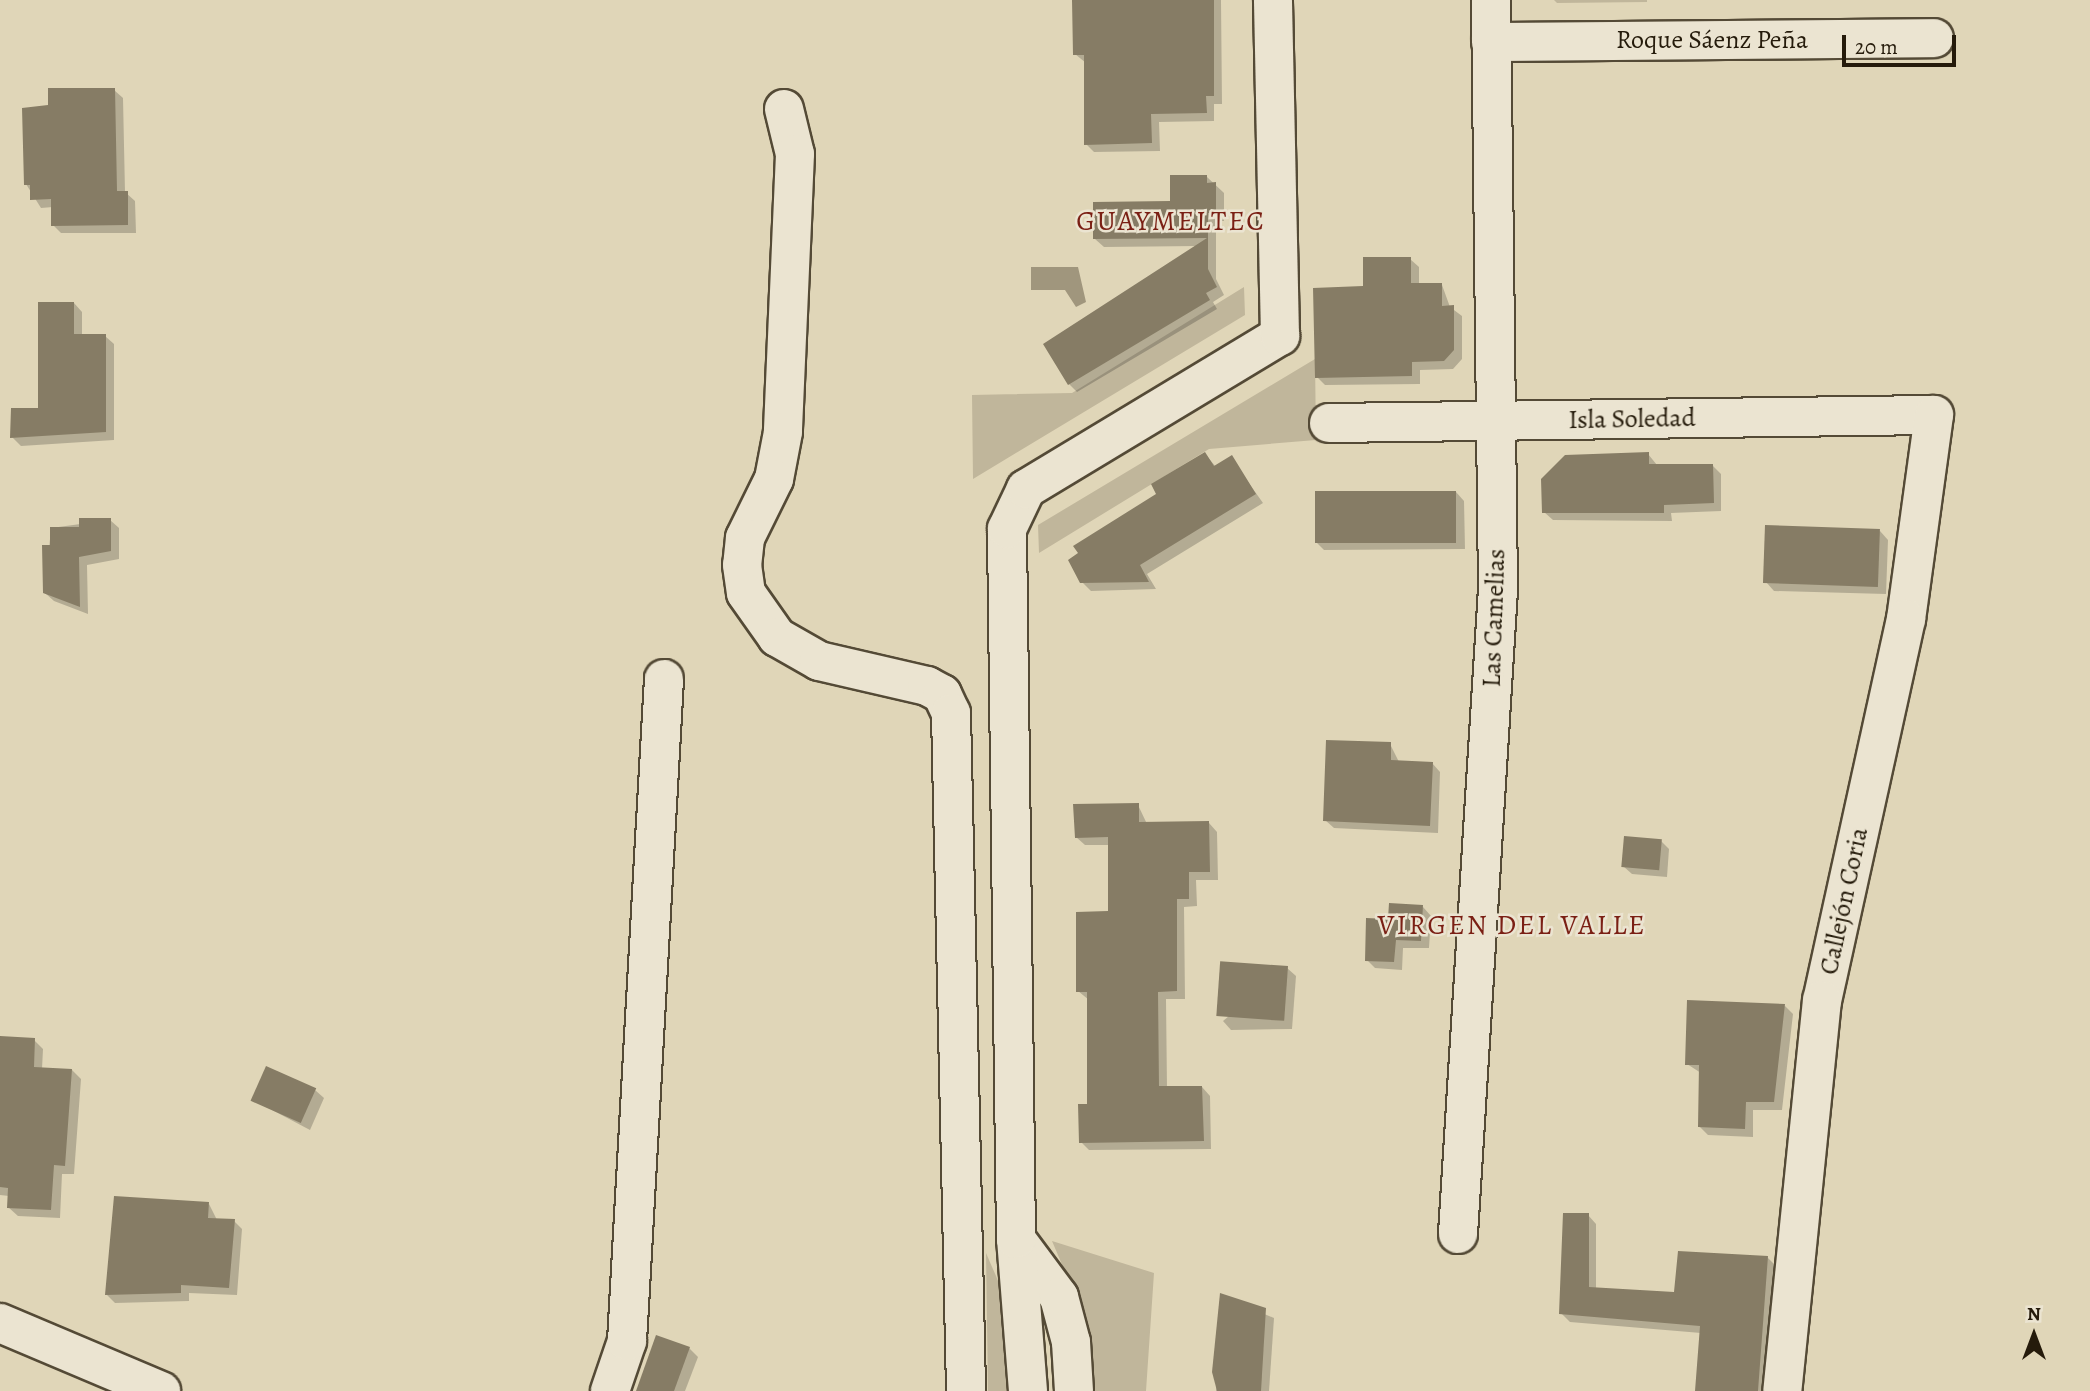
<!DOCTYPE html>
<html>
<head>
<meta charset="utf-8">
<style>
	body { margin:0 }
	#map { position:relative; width:2090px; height:1391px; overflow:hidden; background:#e0d6b8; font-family:Alegreya,serif }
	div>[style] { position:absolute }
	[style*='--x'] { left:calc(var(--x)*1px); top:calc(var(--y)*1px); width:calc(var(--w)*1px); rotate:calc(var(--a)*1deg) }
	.green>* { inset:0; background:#c0b69b }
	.water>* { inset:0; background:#a0967d }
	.shadow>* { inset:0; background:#0003 }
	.building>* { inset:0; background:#867c65; transform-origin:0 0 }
	.roads { filter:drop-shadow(2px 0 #544a36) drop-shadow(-2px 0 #544a36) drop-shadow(0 2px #544a36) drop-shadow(0 -2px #544a36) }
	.minor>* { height:38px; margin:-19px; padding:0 19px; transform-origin:19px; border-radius:19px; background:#ebe4d1 }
	.secondary>* { height:38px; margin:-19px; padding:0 19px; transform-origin:19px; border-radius:19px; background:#ebe4d1 }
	span { translate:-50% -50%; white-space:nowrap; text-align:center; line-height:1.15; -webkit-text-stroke:5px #ebe4d1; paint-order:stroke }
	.street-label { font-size:26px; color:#251b0b }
	.neighbourhood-label { font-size:28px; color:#7a1f14; letter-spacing:2px }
	.north { position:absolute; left:1999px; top:1300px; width:70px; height:70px; -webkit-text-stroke:5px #ebe4d1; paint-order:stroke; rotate:0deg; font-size:19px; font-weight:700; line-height:28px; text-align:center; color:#251b0b }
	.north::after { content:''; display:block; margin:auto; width:24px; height:32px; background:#251b0b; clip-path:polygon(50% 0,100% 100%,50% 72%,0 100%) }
	.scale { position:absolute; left:1842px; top:35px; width:114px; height:32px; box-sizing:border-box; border:4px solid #251b0b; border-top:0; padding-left:9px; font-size:21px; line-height:24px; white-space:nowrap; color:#251b0b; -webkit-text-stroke:5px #ebe4d1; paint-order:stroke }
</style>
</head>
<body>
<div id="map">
	<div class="green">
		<i style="clip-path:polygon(1554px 0,1647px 0,1647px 2px,1557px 3px)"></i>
		<i style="clip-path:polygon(1244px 287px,1245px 315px,973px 479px,972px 395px,1072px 393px)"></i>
		<i style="clip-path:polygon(1315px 359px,1316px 440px,1209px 449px,1039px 553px,1038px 525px)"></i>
		<i style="clip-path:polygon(1052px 1241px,1154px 1273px,1146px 1391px,1091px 1391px,1086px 1321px)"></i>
		<i style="clip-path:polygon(986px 1253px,1009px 1306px,1015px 1391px,988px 1391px)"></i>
	</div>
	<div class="water">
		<i style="clip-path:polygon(1031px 267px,1078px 267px,1086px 302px,1076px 307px,1065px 290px,1031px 290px)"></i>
	</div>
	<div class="shadow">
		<i style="clip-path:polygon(1074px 0,1221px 0,1222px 104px,1214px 104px,1214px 121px,1159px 122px,1160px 151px,1094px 152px,1086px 144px,1086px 63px,1075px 54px)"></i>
		<i style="clip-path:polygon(114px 90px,123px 98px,125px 192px,135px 201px,136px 233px,61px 233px,53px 225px,53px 207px,41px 208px,26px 184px,49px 106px)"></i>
		<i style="clip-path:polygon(1207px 177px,1224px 193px,1224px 221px,1216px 221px,1216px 279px,1224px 295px,1213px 302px,1217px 309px,1077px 392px,1069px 384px,1198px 246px,1104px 247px,1095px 239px,1172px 203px)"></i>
		<i style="clip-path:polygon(1410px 259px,1419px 267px,1419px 285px,1442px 285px,1450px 307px,1462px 316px,1462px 359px,1453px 369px,1420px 370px,1420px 384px,1325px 385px,1317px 377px,1364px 288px)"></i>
		<i style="clip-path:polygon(74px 303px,82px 312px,82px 336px,105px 336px,114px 344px,114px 440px,21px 446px,12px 437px,40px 410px)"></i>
		<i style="clip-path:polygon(1205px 454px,1216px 467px,1231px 458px,1263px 503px,1147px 574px,1156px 589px,1091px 591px,1082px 582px)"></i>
		<i style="clip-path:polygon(1648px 454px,1657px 465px,1712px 465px,1721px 474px,1721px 511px,1671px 513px,1672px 521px,1553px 520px,1544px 512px)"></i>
		<i style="clip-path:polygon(1456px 492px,1464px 501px,1465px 549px,1324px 550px,1316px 542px)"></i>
		<i style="clip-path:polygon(110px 520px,119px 528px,119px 559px,87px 565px,88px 614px,54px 601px,45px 593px,51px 528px)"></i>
		<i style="clip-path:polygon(1880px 531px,1888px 540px,1886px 594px,1774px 591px,1766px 582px)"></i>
		<i style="clip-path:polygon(1390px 744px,1399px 762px,1432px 763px,1440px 772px,1438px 833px,1334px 828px,1325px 820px)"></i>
		<i style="clip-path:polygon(1138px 805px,1147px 824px,1209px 823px,1217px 832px,1218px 880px,1196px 880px,1197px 906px,1184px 907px,1185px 999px,1166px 999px,1167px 1087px,1202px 1087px,1210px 1096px,1211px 1149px,1089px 1150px,1081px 1142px,1089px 1106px,1089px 1000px,1078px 991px,1110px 913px,1110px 845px,1085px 845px,1076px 837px)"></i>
		<i style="clip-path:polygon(1661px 841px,1669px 849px,1667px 877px,1632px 874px,1623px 866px)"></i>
		<i style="clip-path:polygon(1423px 907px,1431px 916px,1429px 948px,1403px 948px,1402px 970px,1375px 968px,1367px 960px,1390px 920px)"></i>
		<i style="clip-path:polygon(1287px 968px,1296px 976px,1292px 1029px,1231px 1030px,1223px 1021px)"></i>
		<i style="clip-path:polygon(1785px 1006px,1793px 1014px,1782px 1110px,1753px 1110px,1753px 1137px,1708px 1135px,1699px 1126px,1701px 1073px,1687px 1064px)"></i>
		<i style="clip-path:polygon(0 1038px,34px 1040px,43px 1049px,42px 1069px,72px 1070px,81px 1079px,74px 1174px,62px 1174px,60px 1218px,18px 1216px,8px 1207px,9px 1196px,0 1195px)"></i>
		<i style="clip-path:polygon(315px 1090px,324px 1098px,310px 1130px,253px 1100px)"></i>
		<i style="clip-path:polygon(209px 1204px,217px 1220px,234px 1221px,242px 1229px,237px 1295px,189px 1293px,189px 1301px,115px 1303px,107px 1295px)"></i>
		<i style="clip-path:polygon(1588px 1215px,1596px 1224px,1596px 1289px,1676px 1294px,1767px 1257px,1776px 1266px,1766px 1391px,1699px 1391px,1701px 1333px,1570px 1322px,1561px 1313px)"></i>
		<i style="clip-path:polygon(1222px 1296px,1274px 1318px,1269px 1391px,1216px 1391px)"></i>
		<i style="clip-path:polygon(689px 1348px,698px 1357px,685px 1391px,638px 1391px)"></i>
	</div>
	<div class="building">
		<i style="clip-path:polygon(1072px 0,1214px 0,1214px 96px,1206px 96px,1207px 113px,1151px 114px,1152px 143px,1084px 145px,1084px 55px,1073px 55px)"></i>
		<i style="clip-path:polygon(48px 88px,115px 88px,117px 191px,128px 191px,128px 225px,51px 226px,51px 199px,30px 200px,30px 185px,24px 185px,22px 108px,48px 105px)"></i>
		<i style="clip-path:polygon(1170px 175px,1207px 175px,1207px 183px,1216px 182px,1216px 213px,1208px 213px,1208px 269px,1217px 287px,1206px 293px,1210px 300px,1068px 385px,1043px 344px,1207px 238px,1093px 239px,1093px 202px,1170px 201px)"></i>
		<i style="clip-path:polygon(1363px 257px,1411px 257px,1411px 283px,1442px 283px,1442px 306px,1454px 305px,1454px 350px,1444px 361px,1412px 362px,1412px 376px,1315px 378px,1313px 288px,1363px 286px)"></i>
		<i style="clip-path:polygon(38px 302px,74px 302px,74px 334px,106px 334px,106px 432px,10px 438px,11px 408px,38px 408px)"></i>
		<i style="clip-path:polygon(1205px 452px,1214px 466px,1232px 455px,1256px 494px,1140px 565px,1149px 582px,1080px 583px,1068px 560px,1078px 553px,1073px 546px,1156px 494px,1151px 484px)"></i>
		<i style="clip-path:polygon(1649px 452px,1649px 464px,1713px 464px,1714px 503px,1664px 505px,1664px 513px,1542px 513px,1541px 479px,1565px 455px)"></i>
		<i style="left:1315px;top:491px;width:141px;height:52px"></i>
		<i style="clip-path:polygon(79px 518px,111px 518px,111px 551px,79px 557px,80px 607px,43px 593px,42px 545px,50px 545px,50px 527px,79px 527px)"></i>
		<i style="left:1765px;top:525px;width:115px;height:58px;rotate:2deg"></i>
		<i style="clip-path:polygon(1326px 740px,1391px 742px,1391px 760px,1433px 762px,1430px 826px,1323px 821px)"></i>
		<i style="clip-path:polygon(1139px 803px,1139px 822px,1209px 821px,1210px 872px,1189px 872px,1189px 899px,1177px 899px,1177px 991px,1158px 992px,1159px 1086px,1202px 1086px,1204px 1141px,1079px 1143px,1078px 1104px,1087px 1104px,1087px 992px,1076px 992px,1076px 912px,1108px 911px,1108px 837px,1075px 838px,1073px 804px)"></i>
		<i style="left:1624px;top:836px;width:38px;height:31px;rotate:5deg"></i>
		<i style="clip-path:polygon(1389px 903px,1423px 905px,1421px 941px,1396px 940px,1394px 962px,1365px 961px,1366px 918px,1388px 919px)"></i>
		<i style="left:1288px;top:966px;width:55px;height:68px;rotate:94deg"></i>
		<i style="clip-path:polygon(1687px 1000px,1785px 1004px,1774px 1102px,1746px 1102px,1745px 1129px,1698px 1127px,1699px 1065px,1685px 1065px)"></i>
		<i style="clip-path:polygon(0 1036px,35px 1038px,34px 1067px,72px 1069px,65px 1166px,54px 1165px,51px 1210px,7px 1208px,8px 1188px,0 1187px)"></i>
		<i style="left:266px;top:1066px;width:55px;height:38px;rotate:24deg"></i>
		<i style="clip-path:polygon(114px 1196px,209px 1202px,208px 1218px,235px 1219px,229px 1288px,181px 1285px,181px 1293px,105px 1295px)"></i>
		<i style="clip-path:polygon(1563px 1213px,1589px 1213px,1589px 1287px,1674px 1292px,1678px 1251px,1768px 1256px,1758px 1391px,1695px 1391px,1700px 1326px,1559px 1314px)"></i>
		<i style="clip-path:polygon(1220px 1293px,1266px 1308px,1261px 1391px,1217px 1391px,1212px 1372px)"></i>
		<i style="clip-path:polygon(656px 1335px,690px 1347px,674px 1391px,636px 1391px)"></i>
	</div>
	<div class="roads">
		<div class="minor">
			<i style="--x:1491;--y:42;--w:443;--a:-0.5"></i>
			<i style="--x:784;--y:109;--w:46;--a:76.3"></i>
			<i style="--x:795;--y:154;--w:278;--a:92.5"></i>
			<i style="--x:783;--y:432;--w:48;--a:100.8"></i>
			<i style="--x:774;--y:479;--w:66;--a:116.2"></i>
			<i style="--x:745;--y:538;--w:27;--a:96"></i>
			<i style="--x:742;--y:565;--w:28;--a:82"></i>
			<i style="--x:746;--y:593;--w:54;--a:54.8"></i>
			<i style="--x:777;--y:637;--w:48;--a:29.7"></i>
			<i style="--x:819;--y:661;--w:111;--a:13"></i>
			<i style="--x:927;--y:686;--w:17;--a:28"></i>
			<i style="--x:942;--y:694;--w:21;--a:65"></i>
			<i style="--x:951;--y:713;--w:678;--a:88.73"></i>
			<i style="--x:1329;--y:423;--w:605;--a:-0.76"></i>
			<i style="--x:1934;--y:415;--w:206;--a:97.8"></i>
			<i style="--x:1906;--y:619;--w:390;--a:102.4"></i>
			<i style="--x:1822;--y:1000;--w:393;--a:95.8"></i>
			<i style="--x:1458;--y:1234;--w:645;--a:-86.45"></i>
			<i style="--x:1498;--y:590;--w:590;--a:-90.68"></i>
			<i style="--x:1016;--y:1239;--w:72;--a:53.4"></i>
			<i style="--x:1059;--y:1297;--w:47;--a:75.1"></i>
			<i style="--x:1071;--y:1342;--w:49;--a:86.5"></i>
			<i style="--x:610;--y:1391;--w:53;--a:-71.2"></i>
			<i style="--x:627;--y:1341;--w:663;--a:-86.8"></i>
			<i style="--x:1028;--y:1391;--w:152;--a:-94.5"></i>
			<i style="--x:1016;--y:1239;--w:710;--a:-90.73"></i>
			<i style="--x:1007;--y:529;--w:44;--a:-64.6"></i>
			<i style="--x:1026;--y:489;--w:297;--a:-31.1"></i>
			<i style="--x:1280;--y:336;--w:336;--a:-91.2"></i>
		</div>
		<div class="secondary">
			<i style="--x:0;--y:1323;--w:175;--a:22.9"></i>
		</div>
	</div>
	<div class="street-label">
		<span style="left:1712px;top:40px">Roque Sáenz Peña</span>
		<span style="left:1632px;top:419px;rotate:-1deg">Isla Soledad</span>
		<span style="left:1494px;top:618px;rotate:-88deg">Las Camelias</span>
		<span style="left:1844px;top:901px;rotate:-78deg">Callejón Coria</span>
	</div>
	<div class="neighbourhood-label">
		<span style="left:1171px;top:221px">GUAYMELTEC</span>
		<span style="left:1512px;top:925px">VIRGEN DEL VALLE</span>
	</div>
	<div class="north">N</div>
	<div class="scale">20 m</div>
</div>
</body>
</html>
